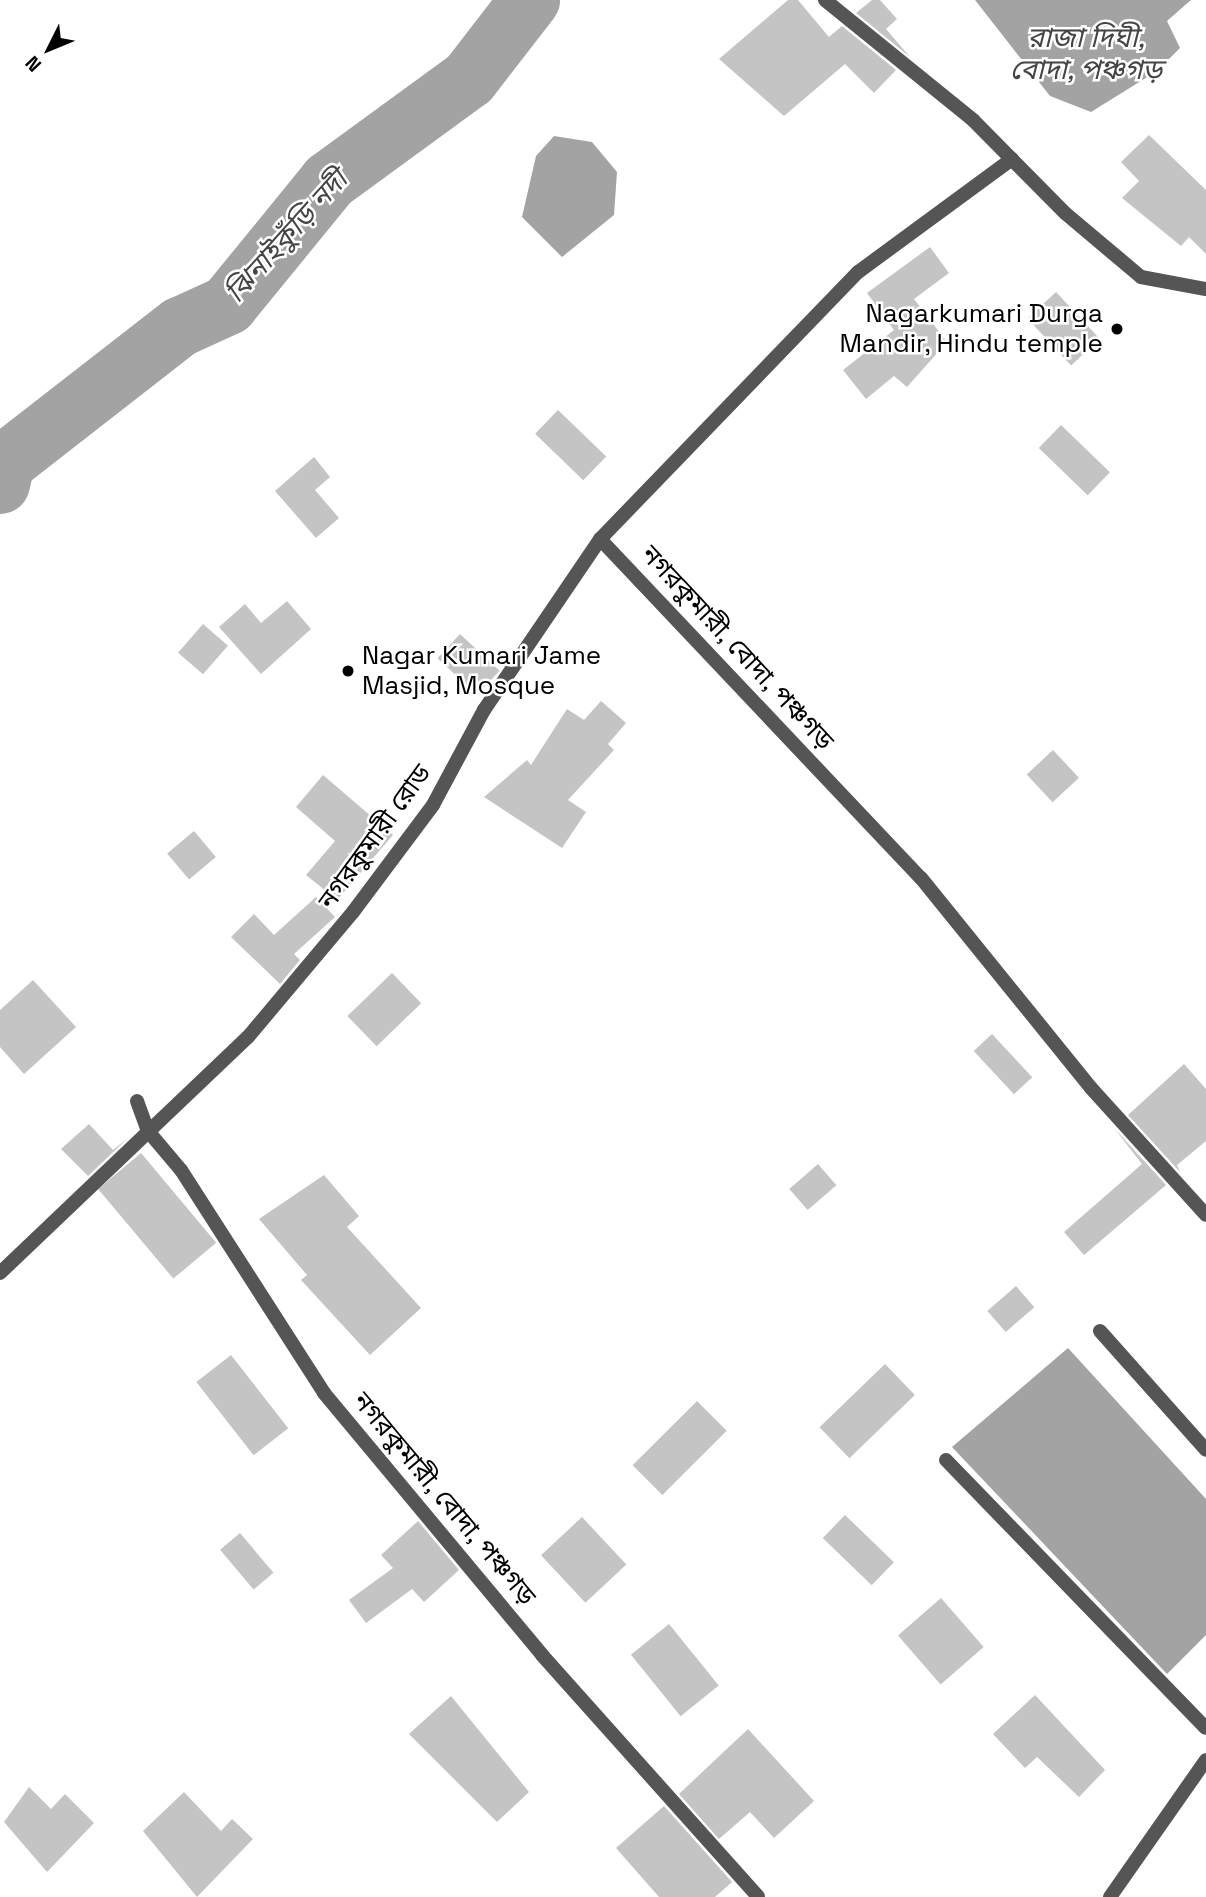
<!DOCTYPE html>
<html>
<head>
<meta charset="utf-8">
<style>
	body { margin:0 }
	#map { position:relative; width:1206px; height:1897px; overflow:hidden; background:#fff; font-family:"Space Grotesk","Noto Sans Bengali",sans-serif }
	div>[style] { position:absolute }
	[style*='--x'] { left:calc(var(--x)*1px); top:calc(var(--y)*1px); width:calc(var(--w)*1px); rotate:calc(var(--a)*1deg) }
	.water>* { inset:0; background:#a3a3a3 }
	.river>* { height:60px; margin:-30px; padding:0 30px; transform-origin:30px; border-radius:30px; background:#a3a3a3 }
	.building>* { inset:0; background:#c4c4c4; transform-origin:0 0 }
	.street>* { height:14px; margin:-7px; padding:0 7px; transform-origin:7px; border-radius:7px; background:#555 }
	.dots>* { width:19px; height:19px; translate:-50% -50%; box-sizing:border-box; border:4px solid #fff; border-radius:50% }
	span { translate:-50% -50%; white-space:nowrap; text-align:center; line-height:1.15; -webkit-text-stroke:5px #fff; paint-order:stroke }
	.poi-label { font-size:26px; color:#000 }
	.right { translate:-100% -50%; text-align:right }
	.left { translate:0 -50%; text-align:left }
	.street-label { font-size:26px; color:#000 }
	.water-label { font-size:28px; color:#444; font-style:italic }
	.north { position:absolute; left:14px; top:14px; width:70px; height:70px; -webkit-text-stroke:5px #fff; paint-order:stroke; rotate:227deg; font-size:19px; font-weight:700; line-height:28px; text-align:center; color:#000 }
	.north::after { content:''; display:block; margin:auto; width:24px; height:32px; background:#000; clip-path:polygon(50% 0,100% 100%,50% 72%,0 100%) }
</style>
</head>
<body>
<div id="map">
	<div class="water">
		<i style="clip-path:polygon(975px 0,1191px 0,1167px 21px,1180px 48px,1157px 71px,1091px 112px,1050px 96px)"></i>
		<i style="clip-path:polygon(554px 136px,592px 142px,617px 172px,614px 215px,562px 257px,522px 217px,536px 156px)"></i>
		<i style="clip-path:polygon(1068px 1348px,1206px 1499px,1206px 1635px,1167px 1674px,952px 1447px)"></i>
	</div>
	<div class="river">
		<i style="--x:0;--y:484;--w:22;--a:-77"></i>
		<i style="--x:5;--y:463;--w:222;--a:-37.9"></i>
		<i style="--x:180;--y:327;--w:53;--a:-24.6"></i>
		<i style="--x:228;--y:305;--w:160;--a:-50.8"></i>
		<i style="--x:329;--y:181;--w:173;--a:-36.1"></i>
		<i style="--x:469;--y:79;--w:100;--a:-52.3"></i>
	</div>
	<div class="building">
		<i style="clip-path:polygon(788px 0,798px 0,829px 37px,842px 26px,896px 70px,874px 93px,845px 64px,784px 116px,719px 59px)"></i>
		<i style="clip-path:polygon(872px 0,880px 0,897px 19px,886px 29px,910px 57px,856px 13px)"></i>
		<i style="clip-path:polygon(1149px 135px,1206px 190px,1206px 254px,1189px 237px,1181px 246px,1122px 198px,1139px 181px,1121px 162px)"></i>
		<i style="clip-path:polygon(930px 247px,949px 273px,914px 299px,947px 342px,907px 387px,894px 376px,866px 399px,843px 370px,894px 330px,867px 293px)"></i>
		<i style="left:1056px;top:292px;width:64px;height:39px;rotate:47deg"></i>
		<i style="left:558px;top:410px;width:67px;height:33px;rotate:44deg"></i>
		<i style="left:1061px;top:425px;width:68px;height:32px;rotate:44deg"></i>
		<i style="clip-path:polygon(314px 457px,330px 477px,315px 490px,339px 518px,316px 538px,275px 491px)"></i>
		<i style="clip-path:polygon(287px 601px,311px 629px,261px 674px,219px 627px,245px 604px,261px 623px)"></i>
		<i style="left:203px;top:624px;width:33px;height:38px;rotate:41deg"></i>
		<i style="left:460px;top:634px;width:54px;height:33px;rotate:43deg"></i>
		<i style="clip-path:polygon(601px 701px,626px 723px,608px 744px,614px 750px,568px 800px,586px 812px,562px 848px,484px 797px,527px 760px,531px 765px,567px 709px,584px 720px)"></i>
		<i style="left:1053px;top:750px;width:38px;height:36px;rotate:47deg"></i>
		<i style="clip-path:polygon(323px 775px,393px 835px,337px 900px,306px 875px,335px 841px,296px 807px)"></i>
		<i style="left:194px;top:831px;width:34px;height:35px;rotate:50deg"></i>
		<i style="clip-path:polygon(316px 897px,335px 917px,294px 954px,300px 960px,280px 984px,231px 937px,254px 914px,274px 935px)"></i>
		<i style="left:392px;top:973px;width:42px;height:62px;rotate:46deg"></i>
		<i style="clip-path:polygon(33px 980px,76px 1027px,24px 1074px,0 1047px,0 1010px)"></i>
		<i style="left:992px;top:1034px;width:59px;height:25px;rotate:47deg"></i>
		<i style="clip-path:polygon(1184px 1064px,1206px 1089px,1206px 1141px,1177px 1165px,1180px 1172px,1128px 1115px)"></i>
		<i style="clip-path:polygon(89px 1124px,113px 1150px,128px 1138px,88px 1176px,61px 1149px)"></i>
		<i style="clip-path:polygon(1114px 1128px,1166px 1185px,1084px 1255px,1064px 1232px,1142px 1164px)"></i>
		<i style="left:141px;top:1153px;width:117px;height:56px;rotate:50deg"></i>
		<i style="left:818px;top:1164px;width:28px;height:38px;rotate:49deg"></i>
		<i style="clip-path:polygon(324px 1175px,359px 1216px,347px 1227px,421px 1308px,370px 1355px,301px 1280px,307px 1275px,259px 1219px)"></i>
		<i style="left:1016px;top:1286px;width:28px;height:38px;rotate:49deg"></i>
		<i style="left:231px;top:1355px;width:93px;height:44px;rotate:52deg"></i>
		<i style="left:885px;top:1364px;width:43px;height:91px;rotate:46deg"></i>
		<i style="left:697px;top:1401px;width:42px;height:91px;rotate:45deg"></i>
		<i style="left:845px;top:1515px;width:68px;height:32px;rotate:44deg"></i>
		<i style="left:582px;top:1517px;width:65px;height:56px;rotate:47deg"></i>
		<i style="clip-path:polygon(418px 1521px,459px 1570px,424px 1602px,412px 1589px,366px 1623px,349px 1600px,393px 1568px,381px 1555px)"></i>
		<i style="left:240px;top:1533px;width:52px;height:26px;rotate:50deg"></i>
		<i style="left:941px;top:1598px;width:65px;height:57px;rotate:49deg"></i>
		<i style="left:669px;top:1624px;width:79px;height:49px;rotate:51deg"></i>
		<i style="clip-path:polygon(1035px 1695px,1105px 1770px,1079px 1797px,1037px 1757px,1025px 1768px,993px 1734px)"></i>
		<i style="clip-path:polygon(451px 1696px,529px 1792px,497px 1822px,409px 1734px)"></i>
		<i style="clip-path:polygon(748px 1729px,814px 1801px,774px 1838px,750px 1812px,719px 1839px,679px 1794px)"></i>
		<i style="clip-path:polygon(29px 1787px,51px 1809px,65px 1794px,94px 1823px,47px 1872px,4px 1822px)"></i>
		<i style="clip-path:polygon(184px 1792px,221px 1831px,232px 1819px,253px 1839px,197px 1897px,143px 1831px)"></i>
		<i style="clip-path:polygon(664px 1806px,732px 1882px,715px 1897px,659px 1897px,616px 1848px)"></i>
	</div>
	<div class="street">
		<i style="--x:825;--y:0;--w:191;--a:39"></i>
		<i style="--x:973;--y:120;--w:131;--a:45.3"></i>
		<i style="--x:1065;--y:213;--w:99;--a:40.1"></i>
		<i style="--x:1141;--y:277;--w:66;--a:10.5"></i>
		<i style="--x:1012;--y:159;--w:191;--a:143.7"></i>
		<i style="--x:858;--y:272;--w:371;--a:134"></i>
		<i style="--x:600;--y:539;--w:467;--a:46.6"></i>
		<i style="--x:921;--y:878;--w:270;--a:51"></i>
		<i style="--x:1091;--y:1088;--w:171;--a:47.8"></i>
		<i style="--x:137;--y:1101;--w:32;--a:70"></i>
		<i style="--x:148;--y:1131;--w:51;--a:49.8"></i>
		<i style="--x:181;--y:1170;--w:265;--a:57.3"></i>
		<i style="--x:324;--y:1393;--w:341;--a:50.2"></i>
		<i style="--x:542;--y:1655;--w:324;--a:48.2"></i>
		<i style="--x:0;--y:1273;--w:342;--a:-43.6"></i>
		<i style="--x:248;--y:1037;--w:163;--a:-50"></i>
		<i style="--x:353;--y:912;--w:134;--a:-53.2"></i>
		<i style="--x:433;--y:805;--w:108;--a:-61.8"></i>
		<i style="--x:484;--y:710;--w:207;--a:-55.8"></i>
		<i style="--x:1100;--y:1331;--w:159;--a:48.3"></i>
		<i style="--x:946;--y:1460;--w:373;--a:45.9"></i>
		<i style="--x:1110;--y:1897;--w:167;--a:-55"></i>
	</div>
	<div class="dots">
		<i style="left:1117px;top:329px;background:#000"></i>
		<i style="left:348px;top:671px;background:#000"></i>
	</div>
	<div class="poi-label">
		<span class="right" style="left:1103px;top:329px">Nagarkumari Durga<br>Mandir, Hindu temple</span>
		<span class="left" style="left:362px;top:671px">Nagar Kumari Jame<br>Masjid, Mosque</span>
	</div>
	<div class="street-label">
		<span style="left:737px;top:648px;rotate:47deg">নগরকুমারী, বোদা, পঞ্চগড়</span>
		<span style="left:375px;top:837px;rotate:-54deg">নগরকুমারী রোড</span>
		<span style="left:444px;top:1499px;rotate:50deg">নগরকুমারী, বোদা, পঞ্চগড়</span>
	</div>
	<div class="water-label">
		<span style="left:1086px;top:53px">রাজা দিঘী,<br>বোদা, পঞ্চগড়</span>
		<span style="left:286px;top:236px;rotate:-48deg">ঝিনাইকুঁড়ি নদী</span>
	</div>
	<div class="north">N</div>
</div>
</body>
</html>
